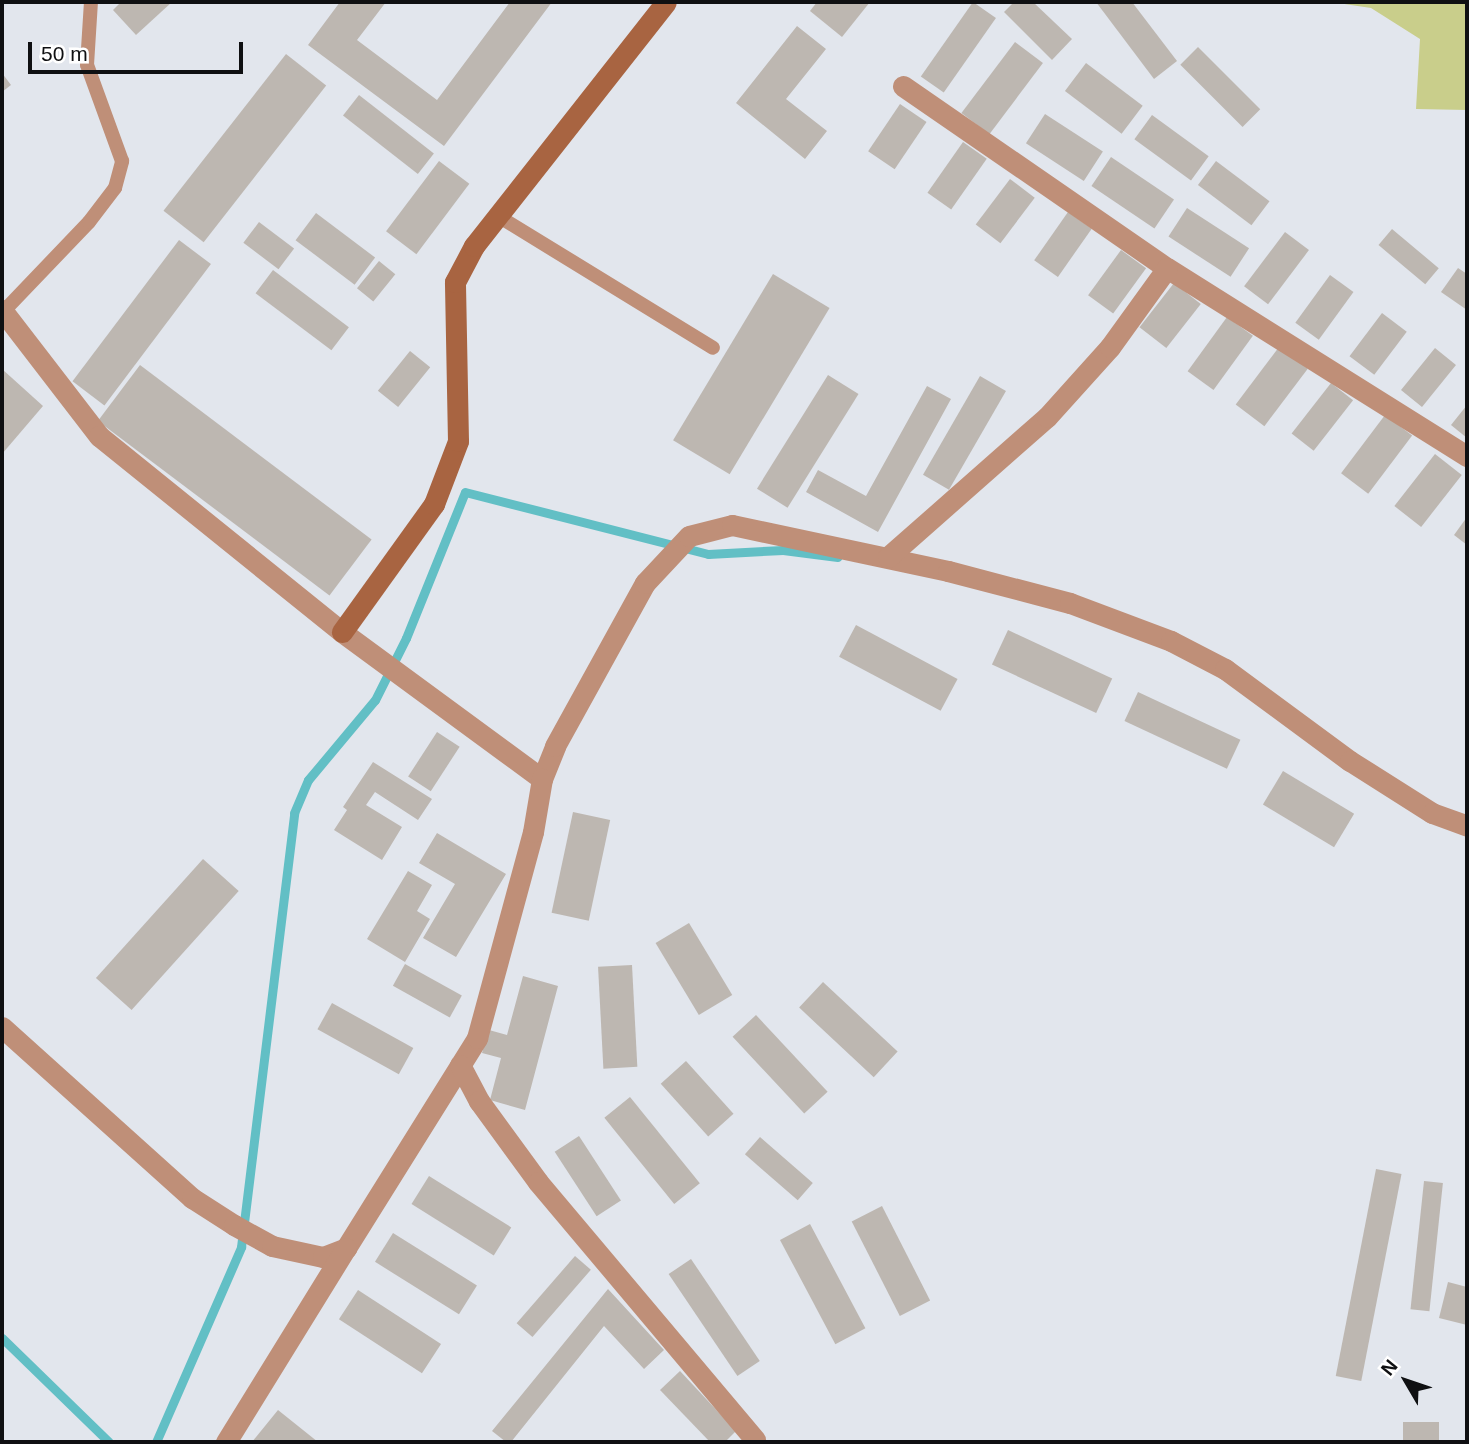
<!DOCTYPE html>
<html>
<head>
<meta charset="utf-8">
<style>
	body { margin:0 }
	#map { position:relative; width:1469px; height:1444px; overflow:hidden; background:#e2e6ed; font-family:Arial,sans-serif }
	div>[style] { position:absolute }
	[style*='--x'] { left:calc(var(--x)*1px); top:calc(var(--y)*1px); width:calc(var(--w)*1px); rotate:calc(var(--a)*1deg) }
	.green>* { inset:0; background:#c9ce8b }
	.stream>* { height:9px; margin:-4.5px; padding:0 4.5px; transform-origin:4.5px; border-radius:4.5px; background:#62bfc5 }
	.building>* { inset:0; background:#bdb7b1; transform-origin:0 0 }
	.lane>* { height:14px; margin:-7px; padding:0 7px; transform-origin:7px; border-radius:7px; background:#bf8f78 }
	.street>* { height:21px; margin:-10.5px; padding:0 10.5px; transform-origin:10.5px; border-radius:10.5px; background:#bf8f78 }
	.secondary>* { height:21px; margin:-10.5px; padding:0 10.5px; transform-origin:10.5px; border-radius:10.5px; background:#a86441 }
	span { translate:-50% -50%; white-space:nowrap; text-align:center; line-height:1.15; -webkit-text-stroke:6px #fff; paint-order:stroke }
	.frame { position:absolute; inset:0; border:4px solid #0f1012; pointer-events:none }
	.north { position:absolute; left:1371px; top:1346px; width:70px; height:70px; -webkit-text-stroke:5px #fff; paint-order:stroke; rotate:309deg; font-size:19px; font-weight:700; line-height:28px; text-align:center; color:#0f1012 }
	.north::after { content:''; display:block; margin:auto; width:24px; height:32px; background:#0f1012; clip-path:polygon(50% 0,100% 100%,50% 72%,0 100%) }
	.scale { position:absolute; left:28px; top:42px; width:215px; height:32px; box-sizing:border-box; border:4px solid #0f1012; border-top:0; padding-left:9px; font-size:21px; line-height:24px; white-space:nowrap; color:#0f1012; -webkit-text-stroke:5px #fff; paint-order:stroke }
</style>
</head>
<body>
<div id="map">
	<div class="green">
		<i style="clip-path:polygon(1331px 2px,1467px 2px,1467px 110px,1416px 109px,1420px 39px,1371px 8px)"></i>
	</div>
	<div class="stream">
		<i style="--x:2;--y:1338;--w:149;--a:44.2"></i>
		<i style="--x:156;--y:1442;--w:213;--a:-66.4"></i>
		<i style="--x:241;--y:1247;--w:437;--a:-83"></i>
		<i style="--x:294;--y:813;--w:36;--a:-67"></i>
		<i style="--x:308;--y:780;--w:104;--a:-50.1"></i>
		<i style="--x:375;--y:700;--w:69;--a:-63.4"></i>
		<i style="--x:406;--y:638;--w:157;--a:-68"></i>
		<i style="--x:465;--y:492;--w:251;--a:14.3"></i>
		<i style="--x:708;--y:554;--w:75;--a:-3.1"></i>
		<i style="--x:783;--y:550;--w:55;--a:7.3"></i>
	</div>
	<div class="building">
		<i style="clip-path:polygon(121px 2px,172px 2px,136px 35px,113px 10px)"></i>
		<i style="clip-path:polygon(340px 2px,386px 2px,357px 40px,437px 100px,510px 2px,552px 2px,444px 146px,308px 45px)"></i>
		<i style="clip-path:polygon(817px 2px,870px 2px,842px 37px,810px 11px)"></i>
		<i style="left:973px;top:2px;width:28px;height:91px;rotate:35deg"></i>
		<i style="clip-path:polygon(1014px 2px,1033px 2px,1072px 39px,1052px 60px,1004px 12px)"></i>
		<i style="clip-path:polygon(1096px 2px,1132px 2px,1177px 61px,1154px 79px)"></i>
		<i style="clip-path:polygon(797px 26px,826px 49px,786px 99px,827px 131px,805px 159px,736px 103px)"></i>
		<i style="left:1015px;top:42px;width:35px;height:89px;rotate:37deg"></i>
		<i style="left:1198px;top:47px;width:88px;height:25px;rotate:45deg"></i>
		<i style="left:286px;top:54px;width:51px;height:199px;rotate:38deg"></i>
		<i style="left:1086px;top:63px;width:71px;height:35px;rotate:37deg"></i>
		<i style="clip-path:polygon(2px 73px,11px 85px,2px 92px)"></i>
		<i style="left:359px;top:95px;width:95px;height:26px;rotate:38deg"></i>
		<i style="left:900px;top:104px;width:32px;height:57px;rotate:34deg"></i>
		<i style="left:1045px;top:114px;width:69px;height:35px;rotate:33deg"></i>
		<i style="left:1152px;top:115px;width:70px;height:30px;rotate:36deg"></i>
		<i style="left:963px;top:142px;width:29px;height:62px;rotate:35deg"></i>
		<i style="left:1111px;top:157px;width:76px;height:35px;rotate:34deg"></i>
		<i style="left:439px;top:161px;width:38px;height:88px;rotate:37deg"></i>
		<i style="left:1216px;top:161px;width:67px;height:30px;rotate:37deg"></i>
		<i style="left:1010px;top:179px;width:31px;height:57px;rotate:37deg"></i>
		<i style="left:1187px;top:208px;width:74px;height:34px;rotate:33deg"></i>
		<i style="left:1068px;top:212px;width:29px;height:59px;rotate:35deg"></i>
		<i style="left:316px;top:213px;width:74px;height:34px;rotate:37deg"></i>
		<i style="left:259px;top:222px;width:44px;height:26px;rotate:37deg"></i>
		<i style="left:1392px;top:229px;width:61px;height:21px;rotate:40deg"></i>
		<i style="left:1285px;top:232px;width:30px;height:68px;rotate:37deg"></i>
		<i style="left:179px;top:240px;width:40px;height:177px;rotate:37deg"></i>
		<i style="left:1121px;top:250px;width:31px;height:56px;rotate:36deg"></i>
		<i style="left:379px;top:261px;width:21px;height:35px;rotate:39deg"></i>
		<i style="clip-path:polygon(1458px 268px,1467px 274px,1467px 310px,1441px 292px)"></i>
		<i style="left:273px;top:270px;width:95px;height:29px;rotate:37deg"></i>
		<i style="left:773px;top:274px;width:66px;height:194px;rotate:31deg"></i>
		<i style="left:1330px;top:275px;width:29px;height:59px;rotate:36deg"></i>
		<i style="left:1174px;top:283px;width:34px;height:56px;rotate:38deg"></i>
		<i style="left:1382px;top:313px;width:31px;height:54px;rotate:37deg"></i>
		<i style="left:1227px;top:317px;width:32px;height:67px;rotate:36deg"></i>
		<i style="left:1279px;top:347px;width:36px;height:72px;rotate:37deg"></i>
		<i style="left:1435px;top:348px;width:27px;height:54px;rotate:39deg"></i>
		<i style="left:410px;top:351px;width:26px;height:51px;rotate:39deg"></i>
		<i style="left:140px;top:365px;width:290px;height:70px;rotate:37deg"></i>
		<i style="clip-path:polygon(2px 369px,43px 406px,2px 454px)"></i>
		<i style="left:828px;top:375px;width:36px;height:134px;rotate:32deg"></i>
		<i style="left:980px;top:376px;width:30px;height:114px;rotate:30deg"></i>
		<i style="left:1331px;top:383px;width:28px;height:64px;rotate:38deg"></i>
		<i style="clip-path:polygon(927px 386px,951px 399px,878px 532px,806px 492px,818px 470px,866px 496px)"></i>
		<i style="clip-path:polygon(1467px 405px,1467px 438px,1451px 425px)"></i>
		<i style="left:1385px;top:415px;width:34px;height:73px;rotate:37deg"></i>
		<i style="left:1435px;top:454px;width:34px;height:66px;rotate:38deg"></i>
		<i style="clip-path:polygon(1467px 517px,1467px 545px,1454px 535px)"></i>
		<i style="left:856px;top:625px;width:115px;height:36px;rotate:28deg"></i>
		<i style="left:1008px;top:630px;width:115px;height:38px;rotate:25deg"></i>
		<i style="left:1138px;top:692px;width:113px;height:32px;rotate:25deg"></i>
		<i style="left:437px;top:732px;width:27px;height:53px;rotate:33deg"></i>
		<i style="clip-path:polygon(373px 762px,432px 799px,418px 820px,375px 792px,366px 805px,402px 827px,382px 860px,334px 830px,347px 810px,343px 807px)"></i>
		<i style="left:1283px;top:771px;width:83px;height:39px;rotate:31deg"></i>
		<i style="left:573px;top:812px;width:38px;height:103px;rotate:12deg"></i>
		<i style="clip-path:polygon(437px 833px,506px 874px,456px 957px,423px 938px,455px 884px,419px 863px)"></i>
		<i style="left:203px;top:859px;width:48px;height:160px;rotate:42deg"></i>
		<i style="clip-path:polygon(408px 871px,432px 885px,417px 911px,430px 919px,405px 962px,367px 939px)"></i>
		<i style="left:689px;top:923px;width:84px;height:39px;rotate:59deg"></i>
		<i style="left:405px;top:964px;width:65px;height:25px;rotate:29deg"></i>
		<i style="left:632px;top:965px;width:102px;height:34px;rotate:87deg"></i>
		<i style="clip-path:polygon(523px 976px,558px 986px,525px 1110px,490px 1100px,501px 1058px,482px 1053px,489px 1030px,507px 1035px)"></i>
		<i style="left:823px;top:982px;width:102px;height:35px;rotate:43deg"></i>
		<i style="left:332px;top:1003px;width:93px;height:30px;rotate:29deg"></i>
		<i style="left:756px;top:1015px;width:105px;height:32px;rotate:47deg"></i>
		<i style="left:686px;top:1061px;width:71px;height:34px;rotate:48deg"></i>
		<i style="left:630px;top:1097px;width:111px;height:33px;rotate:51deg"></i>
		<i style="left:579px;top:1136px;width:77px;height:29px;rotate:57deg"></i>
		<i style="left:760px;top:1137px;width:70px;height:23px;rotate:41deg"></i>
		<i style="left:1376px;top:1169px;width:26px;height:211px;rotate:11deg"></i>
		<i style="left:429px;top:1176px;width:97px;height:33px;rotate:32deg"></i>
		<i style="left:1424px;top:1181px;width:19px;height:129px;rotate:6deg"></i>
		<i style="left:882px;top:1206px;width:106px;height:34px;rotate:63deg"></i>
		<i style="left:810px;top:1224px;width:118px;height:34px;rotate:62deg"></i>
		<i style="left:393px;top:1233px;width:99px;height:34px;rotate:32deg"></i>
		<i style="left:575px;top:1256px;width:21px;height:89px;rotate:41deg"></i>
		<i style="left:691px;top:1259px;width:123px;height:27px;rotate:56deg"></i>
		<i style="clip-path:polygon(1448px 1282px,1467px 1287px,1467px 1325px,1439px 1318px)"></i>
		<i style="clip-path:polygon(608px 1289px,664px 1350px,644px 1369px,604px 1326px,511px 1442px,506px 1442px,492px 1431px)"></i>
		<i style="left:358px;top:1290px;width:99px;height:35px;rotate:33deg"></i>
		<i style="clip-path:polygon(680px 1371px,736px 1431px,725px 1442px,710px 1442px,660px 1390px)"></i>
		<i style="clip-path:polygon(278px 1410px,318px 1442px,252px 1442px)"></i>
		<i style="left:1403px;top:1422px;width:36px;height:20px"></i>
	</div>
	<div class="lane">
		<i style="--x:498;--y:216;--w:252;--a:31.5"></i>
		<i style="--x:3;--y:312;--w:124;--a:-46.3"></i>
		<i style="--x:89;--y:222;--w:43;--a:-52.6"></i>
		<i style="--x:115;--y:188;--w:28;--a:-75"></i>
		<i style="--x:122;--y:161;--w:102;--a:-110"></i>
		<i style="--x:87;--y:65;--w:63;--a:-86.4"></i>
	</div>
	<div class="street">
		<i style="--x:903;--y:86;--w:321;--a:34.6"></i>
		<i style="--x:1167;--y:268;--w:354;--a:32.1"></i>
		<i style="--x:2;--y:310;--w:159;--a:52.4"></i>
		<i style="--x:99;--y:436;--w:312;--a:38.9"></i>
		<i style="--x:342;--y:632;--w:248;--a:36.3"></i>
		<i style="--x:542;--y:779;--w:35;--a:-68"></i>
		<i style="--x:555;--y:746;--w:186;--a:-61.1"></i>
		<i style="--x:645;--y:583;--w:64;--a:-46.9"></i>
		<i style="--x:689;--y:536;--w:44;--a:-14.3"></i>
		<i style="--x:732;--y:525;--w:221;--a:12"></i>
		<i style="--x:948;--y:571;--w:126;--a:14.7"></i>
		<i style="--x:1070;--y:603;--w:108;--a:20.6"></i>
		<i style="--x:1171;--y:641;--w:61;--a:27.4"></i>
		<i style="--x:1225;--y:669;--w:155;--a:36.4"></i>
		<i style="--x:1350;--y:761;--w:97;--a:32.4"></i>
		<i style="--x:1432;--y:813;--w:37;--a:20"></i>
		<i style="--x:888;--y:557;--w:212;--a:-41.4"></i>
		<i style="--x:1047;--y:417;--w:94;--a:-48"></i>
		<i style="--x:1110;--y:347;--w:97;--a:-54.2"></i>
		<i style="--x:2;--y:1027;--w:256;--a:42"></i>
		<i style="--x:192;--y:1198;--w:50;--a:32.7"></i>
		<i style="--x:234;--y:1225;--w:43;--a:28.9"></i>
		<i style="--x:272;--y:1246;--w:52;--a:12.2"></i>
		<i style="--x:323;--y:1257;--w:25;--a:-21"></i>
		<i style="--x:346;--y:1248;--w:248;--a:-58"></i>
		<i style="--x:477;--y:1038;--w:213;--a:-74.8"></i>
		<i style="--x:533;--y:832;--w:54;--a:-80.4"></i>
		<i style="--x:460;--y:1065;--w:41;--a:62.2"></i>
		<i style="--x:479;--y:1101;--w:100;--a:53.9"></i>
		<i style="--x:538;--y:1182;--w:337;--a:49.9"></i>
		<i style="--x:226;--y:1442;--w:228;--a:-58.3"></i>
	</div>
	<div class="secondary">
		<i style="--x:342;--y:632;--w:158;--a:-54.3"></i>
		<i style="--x:434;--y:504;--w:67;--a:-69.1"></i>
		<i style="--x:458;--y:441;--w:159;--a:-91.1"></i>
		<i style="--x:455;--y:282;--w:41;--a:-62.2"></i>
		<i style="--x:474;--y:246;--w:310;--a:-51.8"></i>
	</div>
	<div class="frame"></div>
	<div class="north">N</div>
	<div class="scale">50 m</div>
</div>
</body>
</html>
